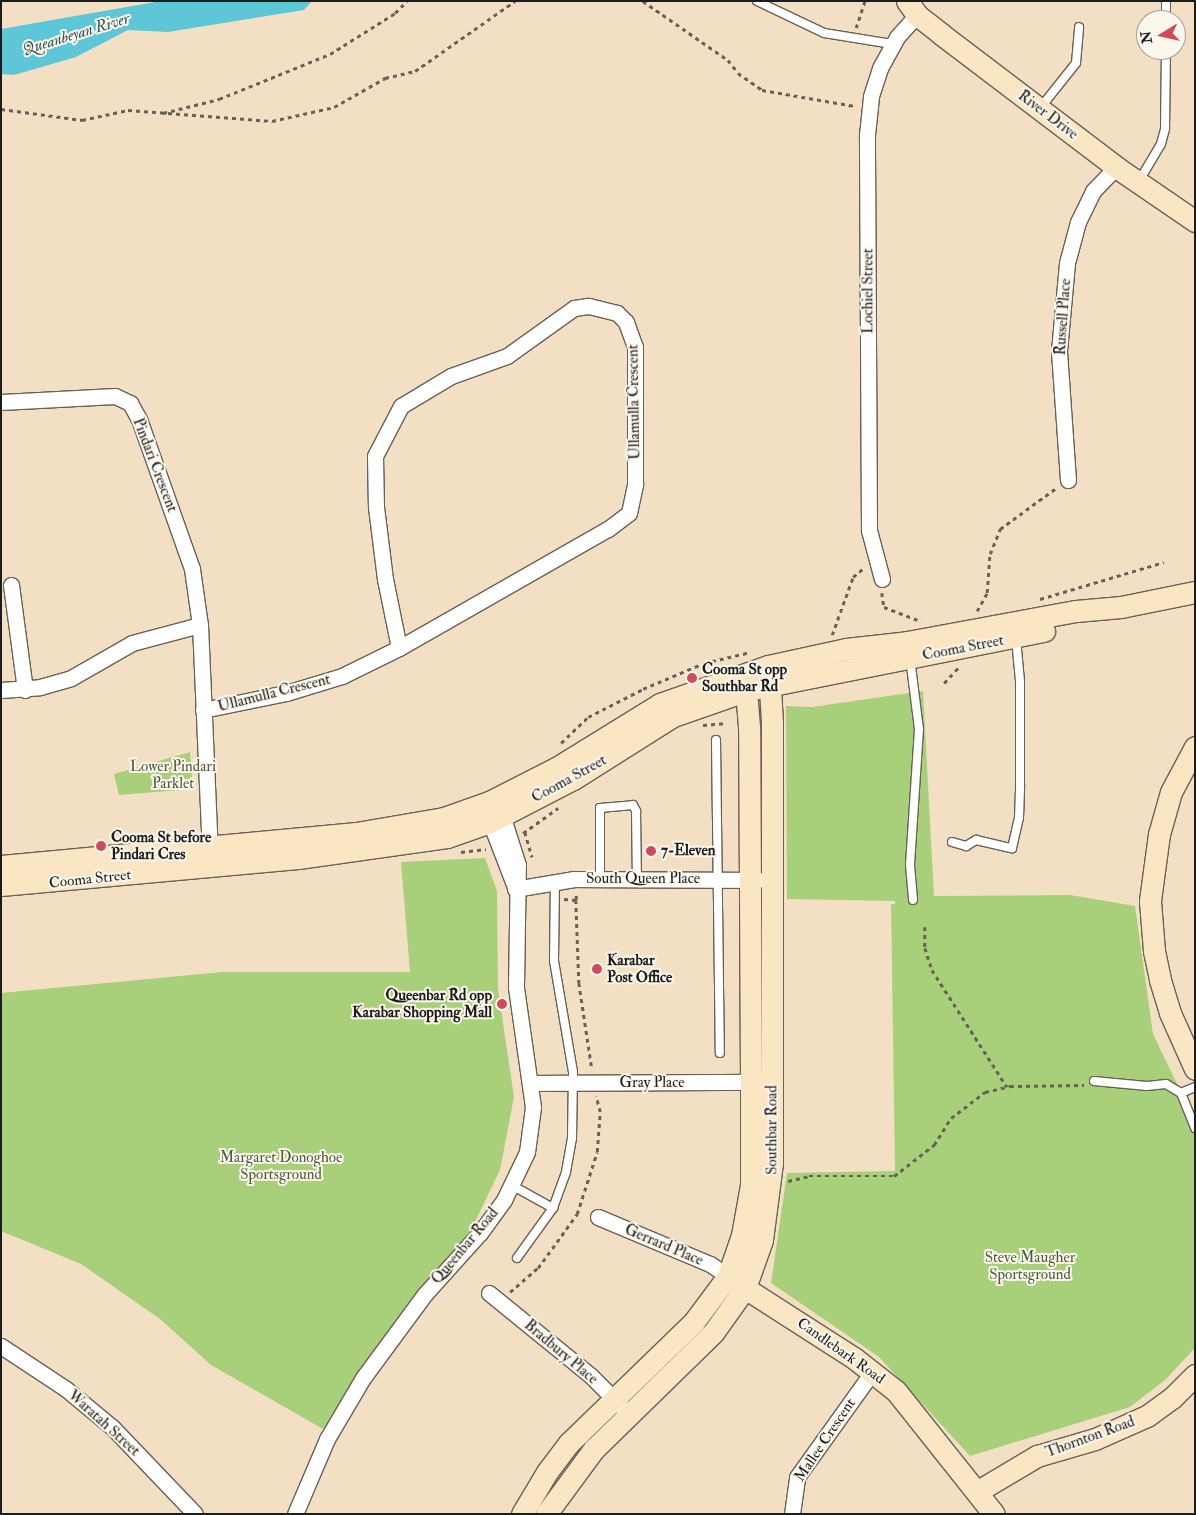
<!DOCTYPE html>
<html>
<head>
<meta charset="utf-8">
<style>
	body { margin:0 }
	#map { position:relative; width:1196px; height:1515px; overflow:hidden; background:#f3e0c4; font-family:"IM FELL Double Pica",serif }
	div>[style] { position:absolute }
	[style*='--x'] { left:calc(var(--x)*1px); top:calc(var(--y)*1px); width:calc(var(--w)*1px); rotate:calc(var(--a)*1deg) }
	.green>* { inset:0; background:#a8d07b }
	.water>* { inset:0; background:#5dc7d8 }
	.path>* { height:2.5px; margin-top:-1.25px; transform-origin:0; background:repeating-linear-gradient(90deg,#676157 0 4px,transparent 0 8px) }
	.roads { filter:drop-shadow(1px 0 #676157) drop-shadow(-1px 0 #676157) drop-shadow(0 1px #676157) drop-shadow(0 -1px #676157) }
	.lane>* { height:8px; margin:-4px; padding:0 4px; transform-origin:4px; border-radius:4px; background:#fff }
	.street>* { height:15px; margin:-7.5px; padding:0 7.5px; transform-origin:7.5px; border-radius:7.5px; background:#fff }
	.secondary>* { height:21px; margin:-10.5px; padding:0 10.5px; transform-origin:10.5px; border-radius:10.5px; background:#fbe6c4 }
	.dots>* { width:14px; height:14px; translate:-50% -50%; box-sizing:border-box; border:2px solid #fbf7ec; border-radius:50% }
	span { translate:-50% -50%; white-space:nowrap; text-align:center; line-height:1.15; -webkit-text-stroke:4px #fbf7ec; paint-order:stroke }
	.street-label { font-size:15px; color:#1c1c1c }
	.poi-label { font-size:15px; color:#1c1c1c; font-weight:700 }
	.left { translate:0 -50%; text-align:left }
	.right { translate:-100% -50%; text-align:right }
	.park-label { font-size:15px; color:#4d5b3d }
	.water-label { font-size:16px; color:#33585e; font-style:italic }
	.frame { position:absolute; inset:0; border:2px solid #1c1c1c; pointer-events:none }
	.north { position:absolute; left:1136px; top:10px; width:50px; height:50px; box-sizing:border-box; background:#fbf7ec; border:1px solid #a29f99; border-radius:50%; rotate:261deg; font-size:14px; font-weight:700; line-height:20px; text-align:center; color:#1c1c1c }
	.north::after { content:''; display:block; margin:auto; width:18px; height:22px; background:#d1495b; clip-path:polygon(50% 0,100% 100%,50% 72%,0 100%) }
</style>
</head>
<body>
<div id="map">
	<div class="green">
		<i style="clip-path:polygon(923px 691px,934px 896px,1070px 895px,1135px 906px,1153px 1034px,1195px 1121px,1195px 1348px,1165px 1380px,1130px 1407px,970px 1456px,879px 1357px,771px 1283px,787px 1173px,895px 1171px,891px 904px,895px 904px,895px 901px,787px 899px,786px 706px,812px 707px)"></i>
		<i style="clip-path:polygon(190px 752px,193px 789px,119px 795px,114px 774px)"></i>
		<i style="clip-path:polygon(485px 858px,497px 891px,498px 989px,514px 1097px,500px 1170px,457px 1259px,388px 1338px,323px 1429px,211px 1365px,160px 1319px,81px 1264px,1px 1231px,1px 993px,222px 972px,410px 972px,401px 862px)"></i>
	</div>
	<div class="water">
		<i style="clip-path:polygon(161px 1px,312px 1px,304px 10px,168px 32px,128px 30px,76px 57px,14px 75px,1px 74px,1px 29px)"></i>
	</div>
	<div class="path">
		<i style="--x:643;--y:1;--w:103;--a:34.8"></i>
		<i style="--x:728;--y:60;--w:16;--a:52"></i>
		<i style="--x:738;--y:73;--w:29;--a:35"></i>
		<i style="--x:762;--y:90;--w:94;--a:9.8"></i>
		<i style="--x:856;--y:28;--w:28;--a:-72"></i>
		<i style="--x:1;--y:109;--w:82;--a:7.7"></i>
		<i style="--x:82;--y:120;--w:47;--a:-12.3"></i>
		<i style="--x:128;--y:110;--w:144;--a:4.4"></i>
		<i style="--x:272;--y:121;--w:64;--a:-12.7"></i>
		<i style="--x:334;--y:107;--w:59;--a:-29.6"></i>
		<i style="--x:385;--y:78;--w:31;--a:-13"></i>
		<i style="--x:415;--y:71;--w:122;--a:-35"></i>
		<i style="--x:163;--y:113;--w:58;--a:-14"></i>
		<i style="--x:219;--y:99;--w:120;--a:-22.1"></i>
		<i style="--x:330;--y:54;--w:77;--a:-32.2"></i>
		<i style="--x:395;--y:13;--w:17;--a:-45"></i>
		<i style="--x:882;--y:593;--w:14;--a:82"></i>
		<i style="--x:884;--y:607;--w:40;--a:21"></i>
		<i style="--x:1040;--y:599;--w:129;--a:-16.6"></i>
		<i style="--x:977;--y:611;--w:21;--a:-61"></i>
		<i style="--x:987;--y:593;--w:39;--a:-86"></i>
		<i style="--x:990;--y:554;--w:27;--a:-68"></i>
		<i style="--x:1000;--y:529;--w:69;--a:-36.2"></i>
		<i style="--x:832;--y:635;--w:62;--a:-70.1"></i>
		<i style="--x:853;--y:577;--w:16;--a:-40"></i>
		<i style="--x:944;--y:683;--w:23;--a:-47"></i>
		<i style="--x:703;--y:725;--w:24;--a:-5"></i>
		<i style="--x:561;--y:743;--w:37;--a:-44"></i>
		<i style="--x:588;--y:717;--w:62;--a:-27"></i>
		<i style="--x:643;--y:689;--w:66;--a:-23.1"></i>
		<i style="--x:704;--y:663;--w:48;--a:-13.2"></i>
		<i style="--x:525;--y:832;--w:26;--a:74"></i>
		<i style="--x:523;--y:833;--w:43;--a:-35.5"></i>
		<i style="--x:461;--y:852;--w:25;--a:-7"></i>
		<i style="--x:564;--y:899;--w:12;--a:5"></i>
		<i style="--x:576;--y:900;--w:7;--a:-90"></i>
		<i style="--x:576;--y:900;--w:83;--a:87.9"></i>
		<i style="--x:579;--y:983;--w:87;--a:81.4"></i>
		<i style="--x:925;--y:927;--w:21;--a:90"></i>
		<i style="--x:925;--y:948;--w:23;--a:72"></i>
		<i style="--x:932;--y:970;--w:139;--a:57.3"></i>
		<i style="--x:788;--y:1181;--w:22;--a:-13"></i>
		<i style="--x:809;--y:1176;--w:85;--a:0"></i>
		<i style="--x:894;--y:1176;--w:51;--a:-37.8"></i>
		<i style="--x:934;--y:1145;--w:32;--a:-58"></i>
		<i style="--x:951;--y:1118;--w:43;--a:-37.4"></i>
		<i style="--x:985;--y:1092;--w:26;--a:-13"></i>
		<i style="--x:1010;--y:1086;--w:74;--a:-0.8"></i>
		<i style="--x:510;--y:1292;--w:37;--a:-41"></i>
		<i style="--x:538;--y:1268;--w:67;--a:-54.2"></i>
		<i style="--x:577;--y:1214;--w:65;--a:-72.1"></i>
		<i style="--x:597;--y:1152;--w:40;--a:-85.7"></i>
		<i style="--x:600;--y:1112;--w:16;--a:-105"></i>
	</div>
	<div class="roads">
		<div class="lane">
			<i style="--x:757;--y:1;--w:74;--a:25.5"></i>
			<i style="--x:824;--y:33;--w:69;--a:9.2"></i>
			<i style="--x:1166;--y:20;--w:19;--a:-90"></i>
			<i style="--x:1041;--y:107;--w:56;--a:-51.5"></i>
			<i style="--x:1076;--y:63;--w:36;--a:-85"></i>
			<i style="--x:1139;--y:181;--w:43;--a:-59.3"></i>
			<i style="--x:1161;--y:144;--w:16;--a:-75"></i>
			<i style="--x:1165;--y:129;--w:79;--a:-89.3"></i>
			<i style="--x:910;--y:658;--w:72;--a:82.8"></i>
			<i style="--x:919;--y:729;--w:136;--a:93.8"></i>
			<i style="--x:910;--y:865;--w:35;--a:85"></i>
			<i style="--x:716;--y:740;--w:313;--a:89.3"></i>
			<i style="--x:952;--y:842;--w:15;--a:16"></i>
			<i style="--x:966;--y:846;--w:12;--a:-31"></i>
			<i style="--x:976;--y:840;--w:37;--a:13"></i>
			<i style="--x:1012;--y:848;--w:31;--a:-77"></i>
			<i style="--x:1019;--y:818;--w:33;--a:-88"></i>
			<i style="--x:1020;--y:785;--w:104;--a:-90"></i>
			<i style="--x:1020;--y:681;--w:42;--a:-95.4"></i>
			<i style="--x:600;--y:879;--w:71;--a:-90"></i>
			<i style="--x:600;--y:808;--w:33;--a:-5"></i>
			<i style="--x:633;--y:805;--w:7;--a:63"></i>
			<i style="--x:636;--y:811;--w:68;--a:89.2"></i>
			<i style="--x:1094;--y:1081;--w:53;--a:5.4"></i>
			<i style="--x:1147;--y:1086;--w:19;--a:-6"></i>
			<i style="--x:1166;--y:1084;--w:17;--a:31"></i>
			<i style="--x:1181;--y:1093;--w:15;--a:-23"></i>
			<i style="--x:1181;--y:1093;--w:38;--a:68"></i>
			<i style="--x:513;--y:1186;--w:46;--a:28.8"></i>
			<i style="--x:517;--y:1258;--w:62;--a:-54.2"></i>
			<i style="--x:553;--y:1208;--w:38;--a:-70"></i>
			<i style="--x:566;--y:1172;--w:35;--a:-80"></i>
			<i style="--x:572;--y:1138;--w:66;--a:-89.1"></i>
			<i style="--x:573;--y:1072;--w:113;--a:-99.7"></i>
			<i style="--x:554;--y:961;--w:80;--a:-89.3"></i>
		</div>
		<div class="street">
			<i style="--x:1;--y:402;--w:114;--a:-3"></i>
			<i style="--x:115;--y:396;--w:17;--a:25"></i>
			<i style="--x:130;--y:403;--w:18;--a:61"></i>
			<i style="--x:139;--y:419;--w:159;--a:70.5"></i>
			<i style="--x:192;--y:569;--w:57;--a:81.9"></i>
			<i style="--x:200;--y:625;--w:230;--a:87.5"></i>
			<i style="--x:1068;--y:480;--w:129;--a:-94"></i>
			<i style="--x:1059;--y:351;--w:88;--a:-84.8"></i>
			<i style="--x:1067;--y:263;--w:42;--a:-75"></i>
			<i style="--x:1078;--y:222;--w:34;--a:-64"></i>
			<i style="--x:1093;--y:191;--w:33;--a:-46"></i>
			<i style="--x:882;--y:579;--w:51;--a:-104.9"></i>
			<i style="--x:869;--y:530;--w:395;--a:-90.3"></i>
			<i style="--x:867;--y:135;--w:39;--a:-84"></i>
			<i style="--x:871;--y:96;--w:29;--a:-72"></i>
			<i style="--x:880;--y:68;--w:35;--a:-61"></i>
			<i style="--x:897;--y:37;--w:30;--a:-48"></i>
			<i style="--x:11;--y:585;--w:106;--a:82.4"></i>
			<i style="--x:1;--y:690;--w:39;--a:-4"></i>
			<i style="--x:40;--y:687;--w:32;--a:-16"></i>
			<i style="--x:71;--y:678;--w:70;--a:-29.8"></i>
			<i style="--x:132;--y:643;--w:70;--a:-14.8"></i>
			<i style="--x:203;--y:710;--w:85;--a:-11.6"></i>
			<i style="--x:286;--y:693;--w:59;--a:-16.9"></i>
			<i style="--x:342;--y:676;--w:64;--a:-26.2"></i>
			<i style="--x:399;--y:648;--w:241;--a:-29.7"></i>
			<i style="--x:608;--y:529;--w:26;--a:-37"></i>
			<i style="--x:629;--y:513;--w:30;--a:-78"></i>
			<i style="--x:635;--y:484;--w:137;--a:-90"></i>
			<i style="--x:635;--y:347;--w:27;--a:-110"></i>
			<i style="--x:626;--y:322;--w:13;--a:-135"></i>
			<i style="--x:617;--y:313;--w:30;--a:-166"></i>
			<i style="--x:588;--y:306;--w:14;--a:172"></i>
			<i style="--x:574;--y:308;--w:82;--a:144.4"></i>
			<i style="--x:507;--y:356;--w:59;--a:160.3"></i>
			<i style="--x:451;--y:376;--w:58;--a:149"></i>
			<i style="--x:401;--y:406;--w:56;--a:117.5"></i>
			<i style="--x:375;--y:456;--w:51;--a:88.9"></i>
			<i style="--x:376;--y:507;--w:73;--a:82.9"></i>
			<i style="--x:385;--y:579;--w:70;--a:78.5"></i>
			<i style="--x:490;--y:822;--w:70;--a:69"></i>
			<i style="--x:515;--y:889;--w:60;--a:-9.6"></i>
			<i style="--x:574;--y:879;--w:184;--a:0.3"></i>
			<i style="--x:532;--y:1083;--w:229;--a:-0.3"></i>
			<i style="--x:598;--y:1217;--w:121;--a:22.8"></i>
			<i style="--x:710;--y:1264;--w:22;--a:34"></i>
			<i style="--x:489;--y:1293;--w:132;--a:39.1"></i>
			<i style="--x:591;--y:1376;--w:42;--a:45"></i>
			<i style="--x:1;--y:1346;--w:78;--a:33.5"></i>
			<i style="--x:66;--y:1389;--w:60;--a:39.6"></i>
			<i style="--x:112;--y:1427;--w:120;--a:46.3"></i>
			<i style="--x:295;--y:1514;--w:82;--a:-66.9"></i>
			<i style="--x:327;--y:1439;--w:71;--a:-59.5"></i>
			<i style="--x:363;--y:1378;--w:104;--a:-53.6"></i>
			<i style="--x:425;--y:1294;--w:82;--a:-48"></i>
			<i style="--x:480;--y:1233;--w:41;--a:-54"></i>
			<i style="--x:504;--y:1200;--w:53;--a:-64.4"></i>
			<i style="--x:527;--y:1152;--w:45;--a:-82.4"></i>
			<i style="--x:533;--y:1107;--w:121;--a:-98.1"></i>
			<i style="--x:516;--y:987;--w:122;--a:-89.1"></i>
			<i style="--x:518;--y:865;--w:52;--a:-107.7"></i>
			<i style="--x:792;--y:1514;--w:37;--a:-82"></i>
			<i style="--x:797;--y:1477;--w:130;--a:-54.4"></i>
		</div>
		<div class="secondary">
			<i style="--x:907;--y:1;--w:17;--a:54"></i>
			<i style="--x:917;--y:15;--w:31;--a:38"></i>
			<i style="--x:941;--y:34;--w:220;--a:37.2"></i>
			<i style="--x:1116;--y:167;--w:96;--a:34.4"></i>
			<i style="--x:1195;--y:747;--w:51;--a:118.1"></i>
			<i style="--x:1171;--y:792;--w:44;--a:105.9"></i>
			<i style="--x:1159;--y:834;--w:68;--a:97.7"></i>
			<i style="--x:1150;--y:901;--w:50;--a:85.4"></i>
			<i style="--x:1154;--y:951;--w:30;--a:78"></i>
			<i style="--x:1160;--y:980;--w:34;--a:73"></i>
			<i style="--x:1170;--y:1013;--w:61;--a:65.9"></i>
			<i style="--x:1;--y:866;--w:357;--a:-5.3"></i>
			<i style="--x:356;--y:833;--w:89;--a:-9.7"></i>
			<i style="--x:444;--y:818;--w:48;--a:-19.6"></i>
			<i style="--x:489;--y:802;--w:77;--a:-26.9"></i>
			<i style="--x:558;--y:767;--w:120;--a:-31.7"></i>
			<i style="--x:660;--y:704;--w:114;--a:-19.4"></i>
			<i style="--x:768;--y:666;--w:80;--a:-12.3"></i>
			<i style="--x:846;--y:649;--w:61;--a:-6.5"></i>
			<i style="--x:907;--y:642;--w:172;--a:-10.4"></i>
			<i style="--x:1076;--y:611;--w:45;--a:-5.1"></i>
			<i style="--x:1121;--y:607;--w:76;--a:-11.5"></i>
			<i style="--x:1;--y:885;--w:298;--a:-5.2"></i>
			<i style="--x:298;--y:858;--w:150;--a:-8"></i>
			<i style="--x:447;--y:837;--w:46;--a:-19.2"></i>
			<i style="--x:490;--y:822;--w:93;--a:-27.4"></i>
			<i style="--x:573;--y:779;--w:118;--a:-32.2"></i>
			<i style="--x:673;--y:716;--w:79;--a:-19.1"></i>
			<i style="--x:748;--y:690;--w:302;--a:-11.3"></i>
			<i style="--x:734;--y:1281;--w:143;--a:32.7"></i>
			<i style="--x:854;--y:1358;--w:53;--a:38.2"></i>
			<i style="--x:896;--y:1391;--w:157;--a:51.5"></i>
			<i style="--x:978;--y:1491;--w:69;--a:-30.7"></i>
			<i style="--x:1037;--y:1456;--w:60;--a:-16.3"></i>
			<i style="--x:1095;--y:1439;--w:57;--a:-23.9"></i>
			<i style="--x:1147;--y:1416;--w:31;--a:-36"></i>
			<i style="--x:1172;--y:1398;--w:33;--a:-45"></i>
			<i style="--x:522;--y:1514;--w:49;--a:-59.2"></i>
			<i style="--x:547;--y:1472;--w:36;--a:-53"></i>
			<i style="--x:569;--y:1443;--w:173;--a:-44.1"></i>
			<i style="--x:693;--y:1323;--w:59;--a:-53.3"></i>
			<i style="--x:728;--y:1276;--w:43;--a:-71.1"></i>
			<i style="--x:742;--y:1235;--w:51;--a:-79.8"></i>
			<i style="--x:751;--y:1185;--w:103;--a:-90"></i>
			<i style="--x:751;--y:1082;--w:355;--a:-90.3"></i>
			<i style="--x:749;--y:727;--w:50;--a:-94.6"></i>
			<i style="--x:546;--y:1514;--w:81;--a:-53.6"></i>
			<i style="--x:594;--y:1449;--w:166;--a:-44.3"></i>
			<i style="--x:713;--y:1333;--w:55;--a:-54.6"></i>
			<i style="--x:745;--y:1288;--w:51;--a:-70.5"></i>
			<i style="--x:762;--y:1240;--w:78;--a:-82.6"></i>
			<i style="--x:772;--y:1163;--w:441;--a:-90"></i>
			<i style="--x:772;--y:722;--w:51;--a:-93.4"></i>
		</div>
	</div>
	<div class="dots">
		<i style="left:692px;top:678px;background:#d1495b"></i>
		<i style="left:101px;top:846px;background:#d1495b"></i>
		<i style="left:651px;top:851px;background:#d1495b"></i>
		<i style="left:597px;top:969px;background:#d1495b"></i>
		<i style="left:502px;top:1004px;background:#d1495b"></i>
	</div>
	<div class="street-label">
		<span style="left:1048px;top:115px;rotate:37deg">River Drive</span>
		<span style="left:868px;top:291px;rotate:-90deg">Lochiel Street</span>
		<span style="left:1063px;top:317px;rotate:-86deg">Russell Place</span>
		<span style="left:634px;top:402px;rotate:-91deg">Ullamulla Crescent</span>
		<span style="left:155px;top:465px;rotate:69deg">Pindari Crescent</span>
		<span style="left:963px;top:648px;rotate:-11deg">Cooma Street</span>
		<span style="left:274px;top:693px;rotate:-14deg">Ullamulla Crescent</span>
		<span style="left:569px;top:779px;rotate:-29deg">Cooma Street</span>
		<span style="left:90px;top:879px;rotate:-6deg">Cooma Street</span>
		<span style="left:643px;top:879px">South Queen Place</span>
		<span style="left:652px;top:1083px">Gray Place</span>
		<span style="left:772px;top:1130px;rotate:-90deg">Southbar Road</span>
		<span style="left:664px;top:1245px;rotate:23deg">Gerrard Place</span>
		<span style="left:465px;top:1246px;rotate:-50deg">Queenbar Road</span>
		<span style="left:841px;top:1351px;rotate:35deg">Candlebark Road</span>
		<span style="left:561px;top:1352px;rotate:40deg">Bradbury Place</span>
		<span style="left:104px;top:1423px;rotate:42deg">Waratah Street</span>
		<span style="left:1090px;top:1437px;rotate:-20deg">Thornton Road</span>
		<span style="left:825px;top:1440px;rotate:-56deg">Mallee Crescent</span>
	</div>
	<div class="poi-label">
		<span class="left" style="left:702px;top:678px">Cooma St opp<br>Southbar Rd</span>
		<span class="left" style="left:111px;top:846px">Cooma St before<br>Pindari Cres</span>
		<span class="left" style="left:661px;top:851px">7-Eleven</span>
		<span class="left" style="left:607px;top:969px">Karabar<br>Post Office</span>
		<span class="right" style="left:492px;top:1004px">Queenbar Rd opp<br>Karabar Shopping Mall</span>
	</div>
	<div class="park-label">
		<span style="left:173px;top:775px">Lower Pindari<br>Parklet</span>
		<span style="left:281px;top:1166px">Margaret Donoghoe<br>Sportsground</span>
		<span style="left:1030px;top:1266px">Steve Maugher<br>Sportsground</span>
	</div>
	<div class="water-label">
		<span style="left:76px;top:34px;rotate:-17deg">Queanbeyan River</span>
	</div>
	<div class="frame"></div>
	<div class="north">N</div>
</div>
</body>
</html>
